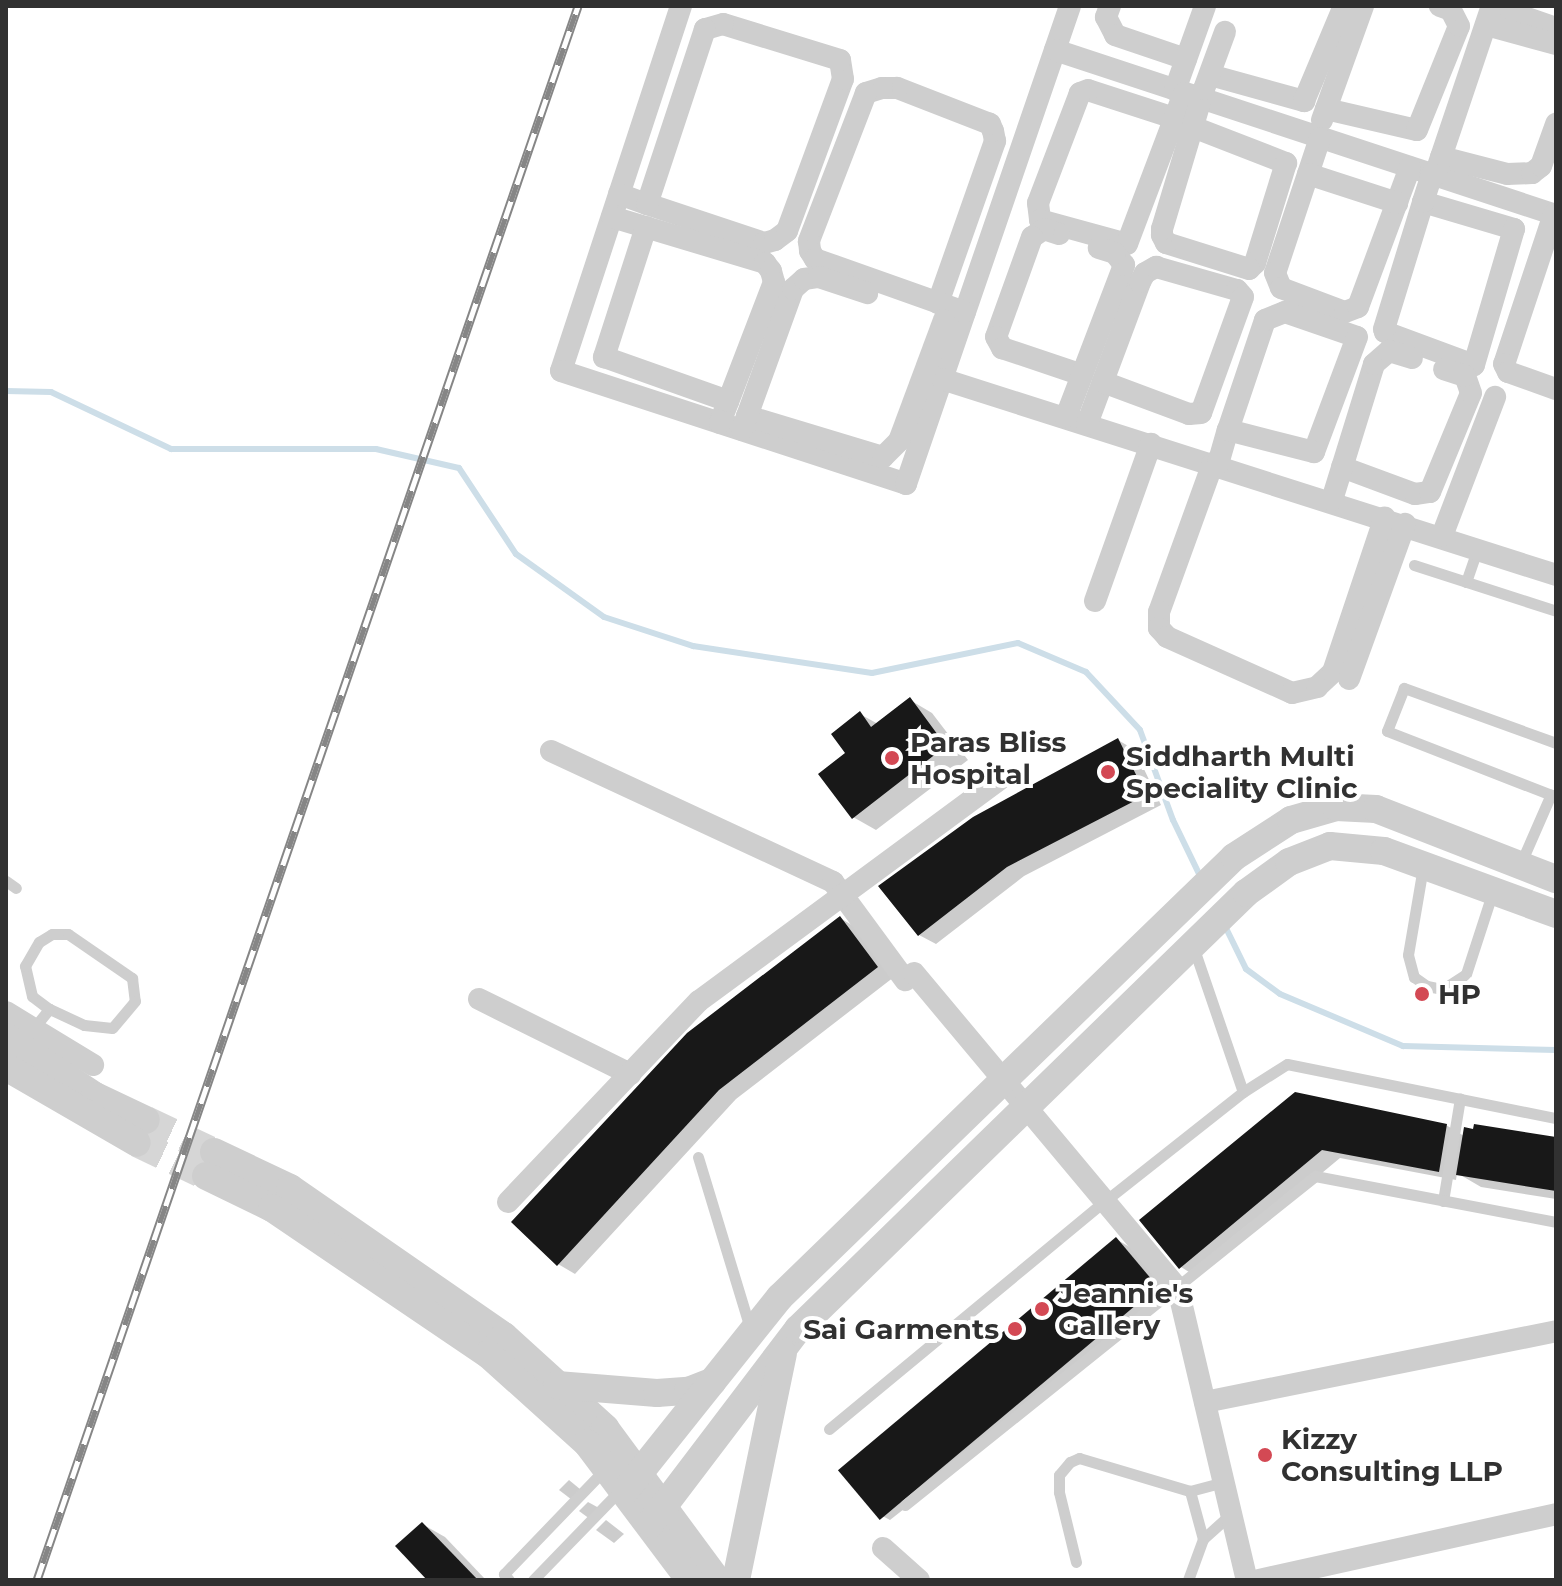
<!DOCTYPE html>
<html>
<head>
<meta charset="utf-8">
<style>
	body { margin:0 }
	#map { position:relative; width:1562px; height:1586px; overflow:hidden; background:#fff; font-family:Montserrat,sans-serif }
	div>[style] { position:absolute }
	[style*='--x'] { left:calc(var(--x)*1px); top:calc(var(--y)*1px); width:calc(var(--w)*1px); rotate:calc(var(--a)*1deg) }
	.shadow>* { inset:0; background:#0003 }
	.stream>* { height:6px; margin:-3px; padding:0 3px; transform-origin:3px; border-radius:3px; background:#cddee8 }
	.building>* { inset:0; background:#181818; transform-origin:0 0 }
	.tertiary-tunnel>* { height:28px; margin-top:-14px; transform-origin:0; background:repeating-linear-gradient(90deg,#d6d6d6 0 28px,transparent 0 42px) }
	.service>* { height:11px; margin:-5.5px; padding:0 5.5px; transform-origin:5.5px; border-radius:5.5px; background:#cecece }
	.minor>* { height:22px; margin:-11px; padding:0 11px; transform-origin:11px; border-radius:11px; background:#cecece }
	.tertiary>* { height:28px; margin:-14px; padding:0 14px; transform-origin:14px; border-radius:14px; background:#cecece }
	.rail>* { height:9px; margin-top:-4.5px; transform-origin:0; background:repeating-linear-gradient(90deg,#fff 0 18px,#868686 0 36px); box-sizing:border-box; border-block:2px solid #868686 }
	.dots>* { width:22px; height:22px; translate:-50% -50%; box-sizing:border-box; border:4px solid #fff; border-radius:50% }
	span { translate:-50% -50%; white-space:nowrap; text-align:center; line-height:1.15; -webkit-text-stroke:8px #fff; paint-order:stroke }
	.poi-label { font-size:28px; color:#313131; font-weight:700 }
	.left { translate:0 -50%; text-align:left }
	.right { translate:-100% -50%; text-align:right }
	.frame { position:absolute; inset:0; border:8px solid #313131; pointer-events:none }
</style>
</head>
<body>
<div id="map">
	<div class="shadow">
		<i style="clip-path:polygon(910px 700px,932px 713px,968px 760px,876px 830px,853px 817px,848px 753px,860px 714px,878px 724px)"></i>
		<i style="clip-path:polygon(1118px 740px,1135px 750px,1161px 805px,1024px 876px,936px 944px,919px 935px)"></i>
		<i style="clip-path:polygon(840px 918px,857px 928px,894px 977px,736px 1099px,575px 1274px,558px 1264px)"></i>
		<i style="clip-path:polygon(1295px 1094px,1446px 1125px,1464px 1136px,1556px 1139px,1556px 1199px,1481px 1187px,1457px 1173px,1456px 1180px,1340px 1158px,1197px 1277px,1181px 1267px)"></i>
		<i style="clip-path:polygon(1116px 1239px,1133px 1249px,1173px 1297px,890px 1520px,873px 1511px)"></i>
		<i style="clip-path:polygon(569px 1480px,586px 1494px,576px 1503px,559px 1490px)"></i>
		<i style="clip-path:polygon(588px 1502px,599px 1508px,594px 1522px,579px 1511px)"></i>
		<i style="clip-path:polygon(606px 1520px,624px 1534px,614px 1543px,596px 1530px)"></i>
		<i style="clip-path:polygon(422px 1524px,445px 1537px,486px 1580px,430px 1580px)"></i>
	</div>
	<div class="stream">
		<i style="--x:6;--y:391;--w:45;--a:1.3"></i>
		<i style="--x:51;--y:392;--w:133;--a:25.4"></i>
		<i style="--x:171;--y:449;--w:205;--a:0"></i>
		<i style="--x:376;--y:449;--w:85;--a:12.9"></i>
		<i style="--x:459;--y:468;--w:103;--a:56.5"></i>
		<i style="--x:516;--y:554;--w:108;--a:35.6"></i>
		<i style="--x:604;--y:617;--w:94;--a:18"></i>
		<i style="--x:693;--y:646;--w:181;--a:8.6"></i>
		<i style="--x:872;--y:673;--w:149;--a:-11.6"></i>
		<i style="--x:1018;--y:643;--w:74;--a:23.1"></i>
		<i style="--x:1086;--y:672;--w:79;--a:47"></i>
		<i style="--x:1140;--y:730;--w:96;--a:69.9"></i>
		<i style="--x:1173;--y:820;--w:64;--a:64.2"></i>
		<i style="--x:1224;--y:924;--w:50;--a:63.9"></i>
		<i style="--x:1246;--y:969;--w:42;--a:36.3"></i>
		<i style="--x:1280;--y:994;--w:134;--a:22.9"></i>
		<i style="--x:1403;--y:1046;--w:153;--a:1.5"></i>
	</div>
	<div class="building">
		<i style="clip-path:polygon(910px 697px,946px 746px,852px 819px,818px 774px,845px 753px,831px 734px,860px 711px,871px 727px)"></i>
		<i style="clip-path:polygon(1118px 738px,1146px 795px,1007px 867px,918px 936px,878px 886px,973px 817px)"></i>
		<i style="clip-path:polygon(840px 916px,878px 967px,719px 1090px,557px 1266px,511px 1222px,687px 1033px)"></i>
		<i style="clip-path:polygon(1295px 1092px,1447px 1124px,1439px 1172px,1322px 1150px,1179px 1269px,1139px 1220px)"></i>
		<i style="clip-path:polygon(1474px 1124px,1556px 1137px,1556px 1191px,1456px 1175px,1464px 1127px,1473px 1129px)"></i>
		<i style="left:1116px;top:1237px;width:65px;height:363px;rotate:50deg"></i>
		<i style="clip-path:polygon(422px 1522px,478px 1580px,427px 1580px,395px 1546px)"></i>
	</div>
	<div class="tertiary-tunnel">
		<i style="--x:146;--y:1120;--w:75;--a:25.2"></i>
		<i style="--x:137;--y:1143;--w:76;--a:25.6"></i>
	</div>
	<div class="service">
		<i style="--x:1414;--y:565;--w:149;--a:17.9"></i>
		<i style="--x:1466;--y:582;--w:36;--a:-71"></i>
		<i style="--x:1556;--y:743;--w:162;--a:-160.1"></i>
		<i style="--x:1404;--y:688;--w:46;--a:111.6"></i>
		<i style="--x:1387;--y:731;--w:181;--a:21.3"></i>
		<i style="--x:1520;--y:865;--w:77;--a:-66.4"></i>
		<i style="--x:1423;--y:867;--w:89;--a:99.7"></i>
		<i style="--x:1408;--y:955;--w:23;--a:75"></i>
		<i style="--x:1414;--y:977;--w:16;--a:35"></i>
		<i style="--x:1427;--y:986;--w:16;--a:11"></i>
		<i style="--x:1443;--y:989;--w:27;--a:-33"></i>
		<i style="--x:1466;--y:974;--w:87;--a:-72"></i>
		<i style="--x:6;--y:881;--w:12;--a:35"></i>
		<i style="--x:1194;--y:949;--w:151;--a:71.1"></i>
		<i style="--x:33;--y:1029;--w:26;--a:-51"></i>
		<i style="--x:49;--y:1009;--w:21;--a:-143"></i>
		<i style="--x:32;--y:996;--w:31;--a:-103"></i>
		<i style="--x:25;--y:966;--w:28;--a:-60"></i>
		<i style="--x:39;--y:942;--w:15;--a:-32"></i>
		<i style="--x:52;--y:934;--w:16;--a:0"></i>
		<i style="--x:68;--y:934;--w:78;--a:34.5"></i>
		<i style="--x:132;--y:978;--w:23;--a:83"></i>
		<i style="--x:135;--y:1001;--w:35;--a:130"></i>
		<i style="--x:112;--y:1028;--w:28;--a:-174"></i>
		<i style="--x:84;--y:1025;--w:38;--a:-155"></i>
		<i style="--x:698;--y:1157;--w:179;--a:73.1"></i>
		<i style="--x:1443;--y:1201;--w:104;--a:-80.6"></i>
		<i style="--x:829;--y:1429;--w:358;--a:-39.6"></i>
		<i style="--x:1105;--y:1201;--w:176;--a:-38.3"></i>
		<i style="--x:1243;--y:1092;--w:52;--a:-32.5"></i>
		<i style="--x:1287;--y:1064;--w:274;--a:11.4"></i>
		<i style="--x:905;--y:1505;--w:526;--a:-38.74"></i>
		<i style="--x:1315;--y:1176;--w:245;--a:10.8"></i>
		<i style="--x:1203;--y:1539;--w:38;--a:-42"></i>
		<i style="--x:1076;--y:1562;--w:72;--a:-103.7"></i>
		<i style="--x:1059;--y:1492;--w:17;--a:-90"></i>
		<i style="--x:1059;--y:1475;--w:17;--a:-50"></i>
		<i style="--x:1070;--y:1462;--w:10;--a:-24"></i>
		<i style="--x:1079;--y:1458;--w:116;--a:16.6"></i>
		<i style="--x:1190;--y:1491;--w:35;--a:-15"></i>
		<i style="--x:509;--y:1580;--w:8;--a:-130"></i>
		<i style="--x:504;--y:1574;--w:147;--a:-46.1"></i>
		<i style="--x:533;--y:1580;--w:128;--a:-45.9"></i>
		<i style="--x:1188;--y:1580;--w:44;--a:-69.9"></i>
		<i style="--x:1203;--y:1539;--w:50;--a:-105.2"></i>
	</div>
	<div class="minor">
		<i style="--x:681;--y:6;--w:384;--a:108.2"></i>
		<i style="--x:561;--y:371;--w:363;--a:18.1"></i>
		<i style="--x:906;--y:484;--w:505;--a:-71.06"></i>
		<i style="--x:1110;--y:6;--w:12;--a:110"></i>
		<i style="--x:1106;--y:17;--w:20;--a:63"></i>
		<i style="--x:1115;--y:35;--w:75;--a:18.7"></i>
		<i style="--x:1493;--y:6;--w:67;--a:19.2"></i>
		<i style="--x:1486;--y:25;--w:73;--a:15.2"></i>
		<i style="--x:1055;--y:50;--w:527;--a:18.23"></i>
		<i style="--x:1210;--y:75;--w:98;--a:15.5"></i>
		<i style="--x:1304;--y:101;--w:103;--a:-67.2"></i>
		<i style="--x:1175;--y:90;--w:89;--a:-70.3"></i>
		<i style="--x:1326;--y:109;--w:93;--a:13"></i>
		<i style="--x:1417;--y:130;--w:112;--a:-68"></i>
		<i style="--x:1459;--y:26;--w:18;--a:-117"></i>
		<i style="--x:1451;--y:10;--w:12;--a:-160"></i>
		<i style="--x:1174;--y:118;--w:90;--a:-162"></i>
		<i style="--x:1088;--y:90;--w:9;--a:159"></i>
		<i style="--x:1080;--y:93;--w:118;--a:110.9"></i>
		<i style="--x:1038;--y:203;--w:17;--a:83"></i>
		<i style="--x:1040;--y:220;--w:90;--a:15.4"></i>
		<i style="--x:1127;--y:244;--w:161;--a:-69.3"></i>
		<i style="--x:1322;--y:120;--w:121;--a:-70.2"></i>
		<i style="--x:1193;--y:127;--w:100;--a:21.2"></i>
		<i style="--x:1286;--y:163;--w:105;--a:107.2"></i>
		<i style="--x:1255;--y:263;--w:8;--a:135"></i>
		<i style="--x:1249;--y:269;--w:87;--a:-162.6"></i>
		<i style="--x:1166;--y:243;--w:9;--a:-117"></i>
		<i style="--x:1162;--y:235;--w:6;--a:-90"></i>
		<i style="--x:1162;--y:229;--w:146;--a:-73.3"></i>
		<i style="--x:1204;--y:89;--w:61;--a:-69.8"></i>
		<i style="--x:1320;--y:138;--w:142;--a:108.4"></i>
		<i style="--x:1275;--y:273;--w:16;--a:68"></i>
		<i style="--x:1281;--y:288;--w:68;--a:20.6"></i>
		<i style="--x:1345;--y:312;--w:14;--a:-21"></i>
		<i style="--x:1358;--y:307;--w:149;--a:-69.6"></i>
		<i style="--x:1441;--y:157;--w:68;--a:14.4"></i>
		<i style="--x:1507;--y:174;--w:25;--a:-2"></i>
		<i style="--x:1532;--y:173;--w:11;--a:-38"></i>
		<i style="--x:1541;--y:166;--w:45;--a:-70.3"></i>
		<i style="--x:1308;--y:174;--w:94;--a:18"></i>
		<i style="--x:1435;--y:175;--w:178;--a:-71.4"></i>
		<i style="--x:619;--y:194;--w:30;--a:20"></i>
		<i style="--x:647;--y:204;--w:123;--a:18.4"></i>
		<i style="--x:764;--y:243;--w:11;--a:-15"></i>
		<i style="--x:775;--y:240;--w:15;--a:-37"></i>
		<i style="--x:787;--y:231;--w:162;--a:-69.8"></i>
		<i style="--x:843;--y:79;--w:19;--a:-99"></i>
		<i style="--x:840;--y:60;--w:122;--a:-162.9"></i>
		<i style="--x:723;--y:24;--w:19;--a:164"></i>
		<i style="--x:705;--y:29;--w:184;--a:108.3"></i>
		<i style="--x:1423;--y:202;--w:95;--a:16.5"></i>
		<i style="--x:1514;--y:229;--w:142;--a:106.4"></i>
		<i style="--x:1474;--y:365;--w:95;--a:-159.7"></i>
		<i style="--x:1385;--y:332;--w:3;--a:-108"></i>
		<i style="--x:1384;--y:329;--w:133;--a:-72.9"></i>
		<i style="--x:1423;--y:202;--w:29;--a:-72"></i>
		<i style="--x:1554;--y:214;--w:158;--a:108.4"></i>
		<i style="--x:1504;--y:364;--w:9;--a:63"></i>
		<i style="--x:1508;--y:372;--w:51;--a:19.5"></i>
		<i style="--x:612;--y:217;--w:160;--a:16.7"></i>
		<i style="--x:765;--y:263;--w:10;--a:53"></i>
		<i style="--x:771;--y:271;--w:11;--a:75"></i>
		<i style="--x:774;--y:282;--w:151;--a:111"></i>
		<i style="--x:646;--y:227;--w:137;--a:107.9"></i>
		<i style="--x:604;--y:357;--w:132;--a:19.5"></i>
		<i style="--x:1059;--y:234;--w:16;--a:-162"></i>
		<i style="--x:1044;--y:229;--w:14;--a:146"></i>
		<i style="--x:1032;--y:237;--w:106;--a:109.8"></i>
		<i style="--x:996;--y:337;--w:13;--a:61"></i>
		<i style="--x:1002;--y:348;--w:84;--a:18.6"></i>
		<i style="--x:938;--y:303;--w:172;--a:-70.6"></i>
		<i style="--x:995;--y:141;--w:10;--a:-101"></i>
		<i style="--x:993;--y:131;--w:8;--a:-113"></i>
		<i style="--x:990;--y:124;--w:100;--a:-158.8"></i>
		<i style="--x:897;--y:88;--w:15;--a:180"></i>
		<i style="--x:882;--y:88;--w:17;--a:163"></i>
		<i style="--x:866;--y:93;--w:159;--a:111.1"></i>
		<i style="--x:809;--y:241;--w:10;--a:84"></i>
		<i style="--x:810;--y:251;--w:9;--a:58"></i>
		<i style="--x:815;--y:259;--w:159;--a:19.5"></i>
		<i style="--x:942;--y:379;--w:645;--a:17.7"></i>
		<i style="--x:747;--y:416;--w:142;--a:16.8"></i>
		<i style="--x:883;--y:457;--w:23;--a:-45"></i>
		<i style="--x:899;--y:441;--w:129;--a:-69.6"></i>
		<i style="--x:1066;--y:417;--w:163;--a:-69.1"></i>
		<i style="--x:1124;--y:265;--w:15;--a:-127"></i>
		<i style="--x:1115;--y:253;--w:17;--a:-163"></i>
		<i style="--x:1087;--y:424;--w:152;--a:-69.5"></i>
		<i style="--x:1140;--y:282;--w:10;--a:-61"></i>
		<i style="--x:1145;--y:273;--w:13;--a:-29"></i>
		<i style="--x:1156;--y:267;--w:84;--a:15.9"></i>
		<i style="--x:1237;--y:290;--w:9;--a:49"></i>
		<i style="--x:1243;--y:297;--w:123;--a:109.9"></i>
		<i style="--x:1201;--y:413;--w:12;--a:175"></i>
		<i style="--x:1189;--y:414;--w:92;--a:-159.6"></i>
		<i style="--x:742;--y:430;--w:150;--a:-70.1"></i>
		<i style="--x:793;--y:289;--w:15;--a:-42"></i>
		<i style="--x:804;--y:279;--w:15;--a:-8"></i>
		<i style="--x:819;--y:277;--w:51;--a:18.4"></i>
		<i style="--x:1213;--y:463;--w:158;--a:109.9"></i>
		<i style="--x:1159;--y:612;--w:16;--a:90"></i>
		<i style="--x:1159;--y:628;--w:12;--a:48"></i>
		<i style="--x:1167;--y:637;--w:137;--a:24.1"></i>
		<i style="--x:1292;--y:693;--w:26;--a:-13"></i>
		<i style="--x:1317;--y:687;--w:22;--a:-43"></i>
		<i style="--x:1333;--y:672;--w:163;--a:-71.5"></i>
		<i style="--x:1218;--y:464;--w:35;--a:-74"></i>
		<i style="--x:1228;--y:430;--w:116;--a:-71.4"></i>
		<i style="--x:1265;--y:320;--w:22;--a:-22"></i>
		<i style="--x:1285;--y:312;--w:76;--a:19.1"></i>
		<i style="--x:1357;--y:337;--w:123;--a:110.5"></i>
		<i style="--x:1314;--y:452;--w:89;--a:-165.7"></i>
		<i style="--x:1342;--y:467;--w:78;--a:20.3"></i>
		<i style="--x:1415;--y:494;--w:15;--a:-8"></i>
		<i style="--x:1430;--y:492;--w:107;--a:-67.5"></i>
		<i style="--x:1471;--y:393;--w:18;--a:-109"></i>
		<i style="--x:1465;--y:376;--w:22;--a:-162"></i>
		<i style="--x:1332;--y:500;--w:142;--a:-72.8"></i>
		<i style="--x:1374;--y:364;--w:20;--a:-41"></i>
		<i style="--x:1389;--y:351;--w:24;--a:17"></i>
		<i style="--x:1442;--y:536;--w:149;--a:-69.1"></i>
		<i style="--x:1095;--y:601;--w:167;--a:-70.4"></i>
		<i style="--x:1349;--y:679;--w:165;--a:-70.1"></i>
		<i style="--x:551;--y:751;--w:311;--a:24.9"></i>
		<i style="--x:833;--y:882;--w:122;--a:53.7"></i>
		<i style="--x:914;--y:973;--w:412;--a:50.1"></i>
		<i style="--x:1178;--y:1289;--w:299;--a:76.7"></i>
		<i style="--x:479;--y:999;--w:169;--a:26.4"></i>
		<i style="--x:6;--y:1012;--w:102;--a:31.3"></i>
		<i style="--x:508;--y:1202;--w:277;--a:-46.5"></i>
		<i style="--x:699;--y:1001;--w:373;--a:-36.4"></i>
		<i style="--x:1205;--y:1402;--w:358;--a:-11.4"></i>
		<i style="--x:883;--y:1548;--w:48;--a:41.6"></i>
		<i style="--x:1259;--y:1580;--w:304;--a:-12.5"></i>
	</div>
	<div class="tertiary">
		<i style="--x:6;--y:1037;--w:107;--a:33.5"></i>
		<i style="--x:95;--y:1096;--w:56;--a:25.2"></i>
		<i style="--x:6;--y:1067;--w:151;--a:30.1"></i>
		<i style="--x:214;--y:1152;--w:84;--a:25.3"></i>
		<i style="--x:290;--y:1188;--w:260;--a:34.7"></i>
		<i style="--x:504;--y:1336;--w:137;--a:42.3"></i>
		<i style="--x:605;--y:1428;--w:189;--a:53.6"></i>
		<i style="--x:206;--y:1176;--w:73;--a:25.9"></i>
		<i style="--x:272;--y:1208;--w:261;--a:34.1"></i>
		<i style="--x:488;--y:1354;--w:133;--a:42"></i>
		<i style="--x:587;--y:1443;--w:171;--a:53.1"></i>
		<i style="--x:557;--y:1385;--w:100;--a:4.6"></i>
		<i style="--x:657;--y:1393;--w:31;--a:-4"></i>
		<i style="--x:688;--y:1391;--w:26;--a:-21"></i>
		<i style="--x:625;--y:1491;--w:248;--a:-51.4"></i>
		<i style="--x:780;--y:1297;--w:632;--a:-44.1"></i>
		<i style="--x:1234;--y:857;--w:68;--a:-33"></i>
		<i style="--x:1291;--y:820;--w:47;--a:-16.1"></i>
		<i style="--x:1336;--y:807;--w:40;--a:2.9"></i>
		<i style="--x:1376;--y:809;--w:193;--a:21.3"></i>
		<i style="--x:650;--y:1524;--w:245;--a:-52.8"></i>
		<i style="--x:798;--y:1329;--w:625;--a:-44.22"></i>
		<i style="--x:1246;--y:893;--w:53;--a:-35.8"></i>
		<i style="--x:1289;--y:862;--w:44;--a:-21.3"></i>
		<i style="--x:1330;--y:846;--w:54;--a:5.3"></i>
		<i style="--x:1384;--y:851;--w:183;--a:20.1"></i>
		<i style="--x:736;--y:1580;--w:231;--a:-78.3"></i>
	</div>
	<div class="rail">
		<i style="--x:37;--y:1580;--w:1664;--a:-71.03"></i>
	</div>
	<div class="dots">
		<i style="left:892px;top:758px;background:#d34954"></i>
		<i style="left:1108px;top:772px;background:#d34954"></i>
		<i style="left:1422px;top:994px;background:#d34954"></i>
		<i style="left:1042px;top:1309px;background:#d34954"></i>
		<i style="left:1015px;top:1329px;background:#d34954"></i>
		<i style="left:1265px;top:1455px;background:#d34954"></i>
	</div>
	<div class="poi-label">
		<span class="left" style="left:910px;top:758px">Paras Bliss<br>Hospital</span>
		<span class="left" style="left:1126px;top:772px">Siddharth Multi<br>Speciality Clinic</span>
		<span class="left" style="left:1438px;top:994px">HP</span>
		<span class="left" style="left:1058px;top:1309px">Jeannie's<br>Gallery</span>
		<span class="right" style="left:999px;top:1329px">Sai Garments</span>
		<span class="left" style="left:1281px;top:1455px">Kizzy<br>Consulting LLP</span>
	</div>
	<div class="frame"></div>
</div>
</body>
</html>
